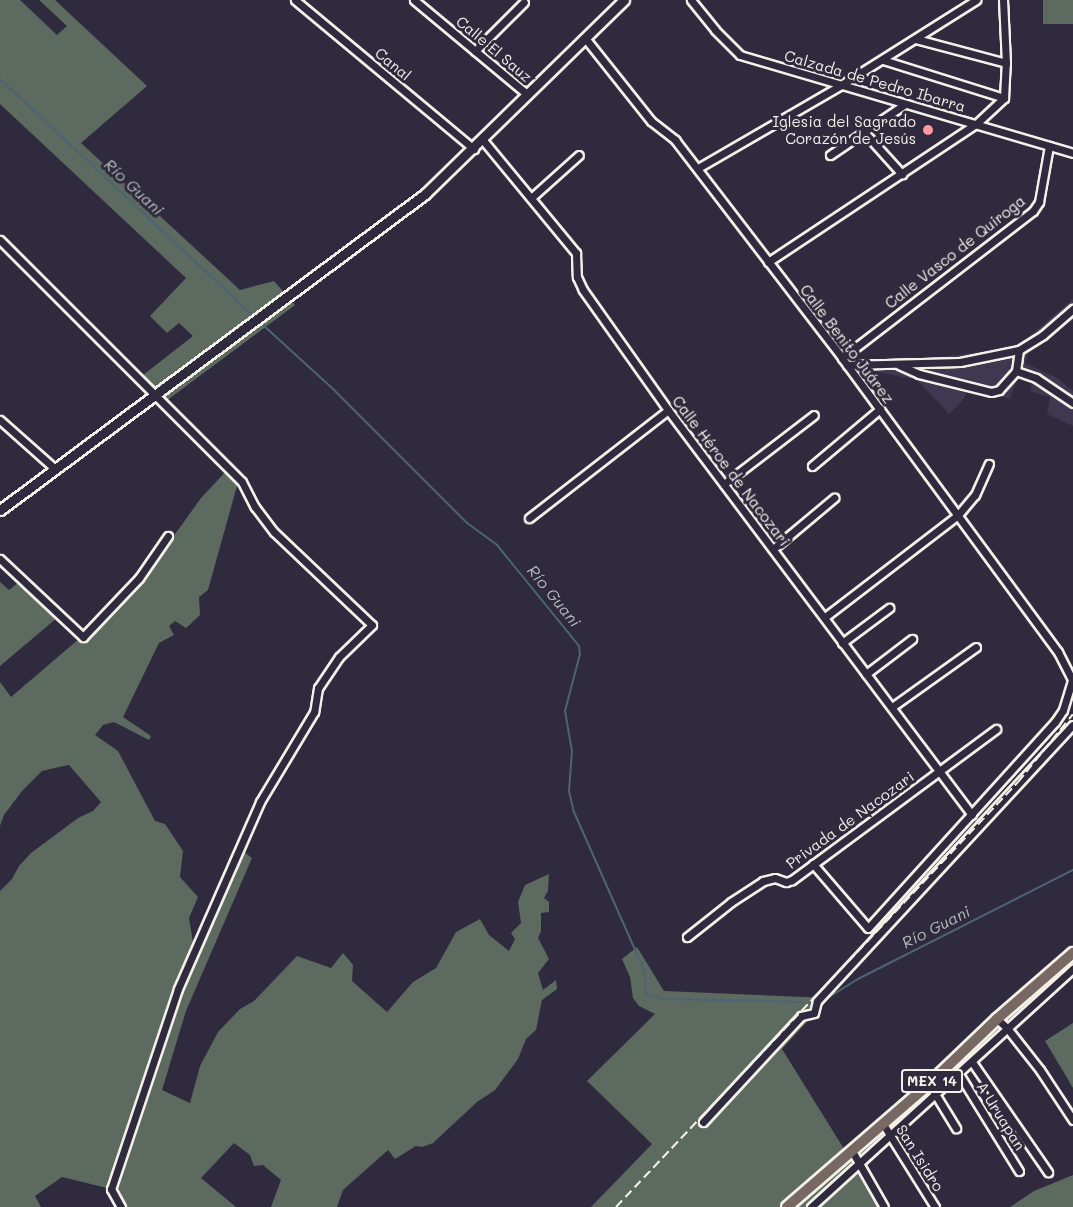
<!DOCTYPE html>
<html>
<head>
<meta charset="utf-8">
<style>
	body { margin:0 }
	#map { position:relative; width:1073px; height:1207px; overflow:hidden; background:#2f2a3d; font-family:Mali,sans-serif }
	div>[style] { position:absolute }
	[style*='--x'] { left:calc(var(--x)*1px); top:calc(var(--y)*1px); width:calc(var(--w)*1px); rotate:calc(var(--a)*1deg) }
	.built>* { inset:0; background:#3e3950 }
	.green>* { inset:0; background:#5c6a60; transform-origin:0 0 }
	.stream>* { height:2px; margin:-1px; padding:0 1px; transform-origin:1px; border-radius:1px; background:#4c6475 }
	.roads { filter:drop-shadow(2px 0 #f4f1e8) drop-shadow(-2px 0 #f4f1e8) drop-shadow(0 2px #f4f1e8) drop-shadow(0 -2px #f4f1e8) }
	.street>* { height:7px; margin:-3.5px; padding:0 3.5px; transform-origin:3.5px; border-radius:3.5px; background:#2f2a3d }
	.secondary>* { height:9px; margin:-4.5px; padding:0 4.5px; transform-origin:4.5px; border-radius:4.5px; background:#2f2a3d }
	.primary>* { height:10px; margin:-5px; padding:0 5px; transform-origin:5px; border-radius:5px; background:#776864 }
	.rail>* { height:2px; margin-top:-1px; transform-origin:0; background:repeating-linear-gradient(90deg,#f4f1e8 0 9px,transparent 0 13.5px) }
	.dots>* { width:16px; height:16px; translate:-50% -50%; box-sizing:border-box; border:3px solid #2f2a3d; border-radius:50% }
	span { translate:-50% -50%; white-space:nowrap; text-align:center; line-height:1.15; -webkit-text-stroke:6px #2f2a3d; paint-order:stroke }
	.shield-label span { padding:2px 4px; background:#2f2a3d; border:2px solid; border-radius:4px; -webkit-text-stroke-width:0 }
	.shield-label { font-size:14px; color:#f4f1e8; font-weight:700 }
	.street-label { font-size:15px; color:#f4f1e8 }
	.poi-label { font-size:15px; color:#f4f1e8 }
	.right { translate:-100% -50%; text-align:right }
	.water-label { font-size:16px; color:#b1b9ba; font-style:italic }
</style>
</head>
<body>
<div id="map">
	<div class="built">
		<i style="clip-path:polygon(1073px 299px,1073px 320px,1030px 349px,1025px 363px,1057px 378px,1073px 391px,1073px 426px,1047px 414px,1050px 397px,1030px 391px,1032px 381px,1017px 378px,1010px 399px,969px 387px,963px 400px,949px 414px,917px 380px,859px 368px,1017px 347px)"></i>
	</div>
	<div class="green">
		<i style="clip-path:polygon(0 0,20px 0,57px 35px,67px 26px,39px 0,55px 0,147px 86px,81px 143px,240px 290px,274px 281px,295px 305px,162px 404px,138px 379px,193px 336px,179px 323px,167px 333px,150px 316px,186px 278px,0 104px)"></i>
		<i style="left:1043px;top:0;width:30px;height:24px"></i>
		<i style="clip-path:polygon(228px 469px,242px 482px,237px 486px,208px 590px,199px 597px,200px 615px,186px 628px,175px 621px,169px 626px,174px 635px,159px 643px,123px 717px,151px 736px,149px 740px,114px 722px,103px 725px,95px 735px,118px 751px,155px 821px,165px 824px,183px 851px,180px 877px,198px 897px,189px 918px,193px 942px,238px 847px,252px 858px,186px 1011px,162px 1090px,190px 1103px,200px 1066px,218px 1032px,240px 1009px,254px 1001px,297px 956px,331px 968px,343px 953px,353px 965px,352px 981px,387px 1012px,413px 982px,436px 968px,456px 932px,480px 919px,489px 935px,509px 951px,515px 939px,511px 933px,521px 923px,518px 902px,525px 885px,549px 874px,548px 891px,544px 898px,549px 902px,549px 912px,541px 913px,541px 931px,538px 938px,549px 959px,538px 973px,543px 990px,556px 980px,557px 989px,542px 1000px,536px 1030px,526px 1039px,518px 1059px,495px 1090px,477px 1102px,433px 1143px,422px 1147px,416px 1146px,395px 1159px,388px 1150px,343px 1190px,337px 1207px,271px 1207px,281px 1180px,263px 1165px,254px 1166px,250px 1155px,234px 1143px,201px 1178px,236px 1207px,121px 1207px,111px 1189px,62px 1177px,35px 1196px,41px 1207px,0 1207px,0 891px,12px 879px,19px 866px,31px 853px,78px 818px,93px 811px,101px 802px,69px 765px,59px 767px,42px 771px,22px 791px,4px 815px,0 826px,0 682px,11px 697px,87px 632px,145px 576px,201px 498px)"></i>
		<i style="clip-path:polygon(24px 578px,64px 612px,0 666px,0 582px,9px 590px)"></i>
		<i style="clip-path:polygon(637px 947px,664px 991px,829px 998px,782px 1049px,880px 1207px,591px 1207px,652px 1144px,587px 1081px,655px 1014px,639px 1006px,633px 998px,630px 977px,622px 959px)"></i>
		<i style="clip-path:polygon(1073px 1023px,1073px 1088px,1045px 1041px)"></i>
		<i style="clip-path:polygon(1073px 1175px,1073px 1207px,1010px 1207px,1034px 1191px)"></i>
	</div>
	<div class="stream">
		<i style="--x:0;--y:79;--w:344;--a:43.1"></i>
		<i style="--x:263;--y:325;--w:93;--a:42.4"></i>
		<i style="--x:332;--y:388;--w:191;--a:45"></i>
		<i style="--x:467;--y:523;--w:37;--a:36"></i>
		<i style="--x:497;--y:545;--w:130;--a:50.9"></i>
		<i style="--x:579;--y:646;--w:8;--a:83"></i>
		<i style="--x:580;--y:654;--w:59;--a:104.7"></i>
		<i style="--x:565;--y:711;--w:41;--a:80.1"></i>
		<i style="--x:572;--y:751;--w:40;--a:94.3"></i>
		<i style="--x:569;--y:791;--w:22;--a:77"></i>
		<i style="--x:574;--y:812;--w:175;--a:66.1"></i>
		<i style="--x:645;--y:972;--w:22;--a:87"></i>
		<i style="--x:646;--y:994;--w:19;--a:16"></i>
		<i style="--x:664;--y:999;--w:138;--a:1.2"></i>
		<i style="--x:810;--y:1004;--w:11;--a:-10"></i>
		<i style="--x:821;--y:1002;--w:44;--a:-31.9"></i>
		<i style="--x:858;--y:979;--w:241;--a:-26.9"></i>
	</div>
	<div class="roads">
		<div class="street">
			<i style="--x:295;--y:0;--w:233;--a:39.8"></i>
			<i style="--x:414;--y:0;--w:148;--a:39.8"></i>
			<i style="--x:691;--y:0;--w:38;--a:51"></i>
			<i style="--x:715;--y:30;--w:35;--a:45"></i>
			<i style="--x:740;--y:55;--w:347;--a:16.4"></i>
			<i style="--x:585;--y:38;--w:106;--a:51.5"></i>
			<i style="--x:651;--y:121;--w:31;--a:38"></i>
			<i style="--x:675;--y:140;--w:275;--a:52.5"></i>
			<i style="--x:842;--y:358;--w:365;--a:53.7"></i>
			<i style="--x:1058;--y:652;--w:30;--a:63"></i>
			<i style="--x:916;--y:39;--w:93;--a:14.9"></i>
			<i style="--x:475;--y:51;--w:69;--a:-45"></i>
			<i style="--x:883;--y:60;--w:127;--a:17.4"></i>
			<i style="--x:864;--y:132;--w:57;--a:47.9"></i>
			<i style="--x:482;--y:139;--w:148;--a:50.5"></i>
			<i style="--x:576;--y:253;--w:24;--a:88"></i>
			<i style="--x:577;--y:277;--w:14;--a:65"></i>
			<i style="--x:583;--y:290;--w:147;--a:54.7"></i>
			<i style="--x:668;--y:410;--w:506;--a:53.11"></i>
			<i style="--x:830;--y:155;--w:91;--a:-34.2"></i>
			<i style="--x:698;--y:168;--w:165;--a:-30.1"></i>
			<i style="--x:841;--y:85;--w:160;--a:-32.2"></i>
			<i style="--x:531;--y:198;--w:64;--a:-41.9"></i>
			<i style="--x:0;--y:240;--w:342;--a:45"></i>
			<i style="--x:242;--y:482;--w:28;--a:63"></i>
			<i style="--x:255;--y:507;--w:31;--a:53"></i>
			<i style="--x:274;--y:532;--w:135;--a:43.5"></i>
			<i style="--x:372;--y:625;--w:46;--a:135.9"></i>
			<i style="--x:339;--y:657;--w:37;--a:124"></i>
			<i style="--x:318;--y:688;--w:24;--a:99"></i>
			<i style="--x:314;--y:712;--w:105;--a:121"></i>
			<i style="--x:260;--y:802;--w:204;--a:113.7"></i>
			<i style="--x:178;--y:989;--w:211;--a:108.5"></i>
			<i style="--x:111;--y:1189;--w:21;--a:61"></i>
			<i style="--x:768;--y:262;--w:250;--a:-33.6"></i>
			<i style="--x:976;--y:124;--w:38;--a:-43"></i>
			<i style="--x:1004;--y:98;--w:35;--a:-87"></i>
			<i style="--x:1006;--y:63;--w:63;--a:-92.7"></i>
			<i style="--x:842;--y:358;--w:241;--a:-37.6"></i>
			<i style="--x:1033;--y:211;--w:11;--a:-56"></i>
			<i style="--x:1039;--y:202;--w:57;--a:-79.9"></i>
			<i style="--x:847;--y:365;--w:113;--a:-1.5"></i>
			<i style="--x:960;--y:362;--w:60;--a:-11.5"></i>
			<i style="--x:1019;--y:350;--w:28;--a:-32"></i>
			<i style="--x:1043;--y:335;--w:40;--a:-41"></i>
			<i style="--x:899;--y:365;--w:22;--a:24"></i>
			<i style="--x:919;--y:374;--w:74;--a:14"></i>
			<i style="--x:991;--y:392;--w:8;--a:-14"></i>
			<i style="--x:999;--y:390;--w:25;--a:-48"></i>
			<i style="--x:1016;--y:371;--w:21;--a:19"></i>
			<i style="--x:1036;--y:378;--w:45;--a:34"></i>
			<i style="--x:1016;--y:371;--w:21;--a:-82"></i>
			<i style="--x:0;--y:420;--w:74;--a:41.7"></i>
			<i style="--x:812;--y:466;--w:89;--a:-40"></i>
			<i style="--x:724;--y:484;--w:113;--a:-37.5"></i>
			<i style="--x:529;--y:518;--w:176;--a:-37.8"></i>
			<i style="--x:773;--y:549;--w:80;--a:-39.9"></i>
			<i style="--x:0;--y:559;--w:114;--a:43.2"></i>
			<i style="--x:83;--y:637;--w:81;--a:-46.5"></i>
			<i style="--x:139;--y:578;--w:51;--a:-55.4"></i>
			<i style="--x:825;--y:617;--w:168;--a:-37.5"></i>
			<i style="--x:958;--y:515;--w:26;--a:-50"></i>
			<i style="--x:975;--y:495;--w:34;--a:-66"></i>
			<i style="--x:842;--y:643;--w:59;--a:-36.7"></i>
			<i style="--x:866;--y:674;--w:58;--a:-37.3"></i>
			<i style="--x:892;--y:707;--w:103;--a:-35.5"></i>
			<i style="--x:813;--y:864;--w:84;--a:49.3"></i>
			<i style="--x:868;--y:928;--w:278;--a:-47.8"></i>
			<i style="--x:1055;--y:722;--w:14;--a:-56"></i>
			<i style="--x:1063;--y:710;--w:34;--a:-73"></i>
			<i style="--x:687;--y:937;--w:56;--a:-38.5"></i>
			<i style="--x:731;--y:902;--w:38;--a:-33"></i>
			<i style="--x:763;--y:881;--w:12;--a:-14"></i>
			<i style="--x:775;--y:878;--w:12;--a:20"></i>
			<i style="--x:786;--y:882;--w:6;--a:-18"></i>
			<i style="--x:792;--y:880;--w:254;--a:-36.5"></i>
			<i style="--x:997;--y:1019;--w:13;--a:42"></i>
			<i style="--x:1007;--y:1028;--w:53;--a:51.8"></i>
			<i style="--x:1040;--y:1070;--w:60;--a:56.6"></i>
			<i style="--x:972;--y:1062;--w:134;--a:55.4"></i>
			<i style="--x:959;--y:1074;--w:114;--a:58.3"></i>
			<i style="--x:929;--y:1084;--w:52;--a:58.5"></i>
			<i style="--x:703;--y:1122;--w:144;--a:-47.2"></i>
			<i style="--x:801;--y:1016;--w:13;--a:-13"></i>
			<i style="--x:814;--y:1013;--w:12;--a:-76"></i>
			<i style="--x:817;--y:1001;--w:376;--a:-47.2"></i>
			<i style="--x:883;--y:1124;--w:98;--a:57.9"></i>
			<i style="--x:852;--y:1151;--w:64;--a:60.3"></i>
			<i style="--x:811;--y:1207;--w:354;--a:-42.3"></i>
		</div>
		<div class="secondary">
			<i style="--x:0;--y:510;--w:530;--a:-36.63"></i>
			<i style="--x:425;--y:194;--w:278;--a:-44.3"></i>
		</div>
		<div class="primary">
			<i style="--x:787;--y:1207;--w:188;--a:-40.9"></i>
			<i style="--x:929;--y:1084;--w:94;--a:-43.7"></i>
			<i style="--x:997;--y:1019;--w:101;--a:-41"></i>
		</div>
	</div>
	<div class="rail">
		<i style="--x:616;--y:1207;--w:585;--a:-46.59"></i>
		<i style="--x:1018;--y:782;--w:87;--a:-51"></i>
	</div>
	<div class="dots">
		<i style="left:928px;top:130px;background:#ff9aa2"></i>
	</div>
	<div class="shield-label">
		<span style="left:932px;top:1081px">MEX 14</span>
	</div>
	<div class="street-label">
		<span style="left:494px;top:49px;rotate:40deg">Calle El Sauz</span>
		<span style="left:393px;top:64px;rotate:40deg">Canal</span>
		<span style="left:875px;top:81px;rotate:16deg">Calzada de Pedro Ibarra</span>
		<span style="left:955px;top:252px;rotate:-38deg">Calle Vasco de Quiroga</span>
		<span style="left:847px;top:344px;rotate:53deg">Calle Benito Juárez</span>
		<span style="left:731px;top:471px;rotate:53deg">Calle Héroe de Nacozari</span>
		<span style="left:850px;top:820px;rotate:-36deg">Privada de Nacozari</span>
		<span style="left:1001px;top:1116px;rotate:58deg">A Uruapan</span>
		<span style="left:920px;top:1158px;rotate:58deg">San Isidro</span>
	</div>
	<div class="poi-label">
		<span class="right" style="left:916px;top:130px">Iglesia del Sagrado<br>Corazón de Jesús</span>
	</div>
	<div class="water-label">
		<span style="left:134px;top:187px;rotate:43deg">Río Guani</span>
		<span style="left:554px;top:596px;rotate:51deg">Río Guani</span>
		<span style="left:936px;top:927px;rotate:-27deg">Río Guani</span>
	</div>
</div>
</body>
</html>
